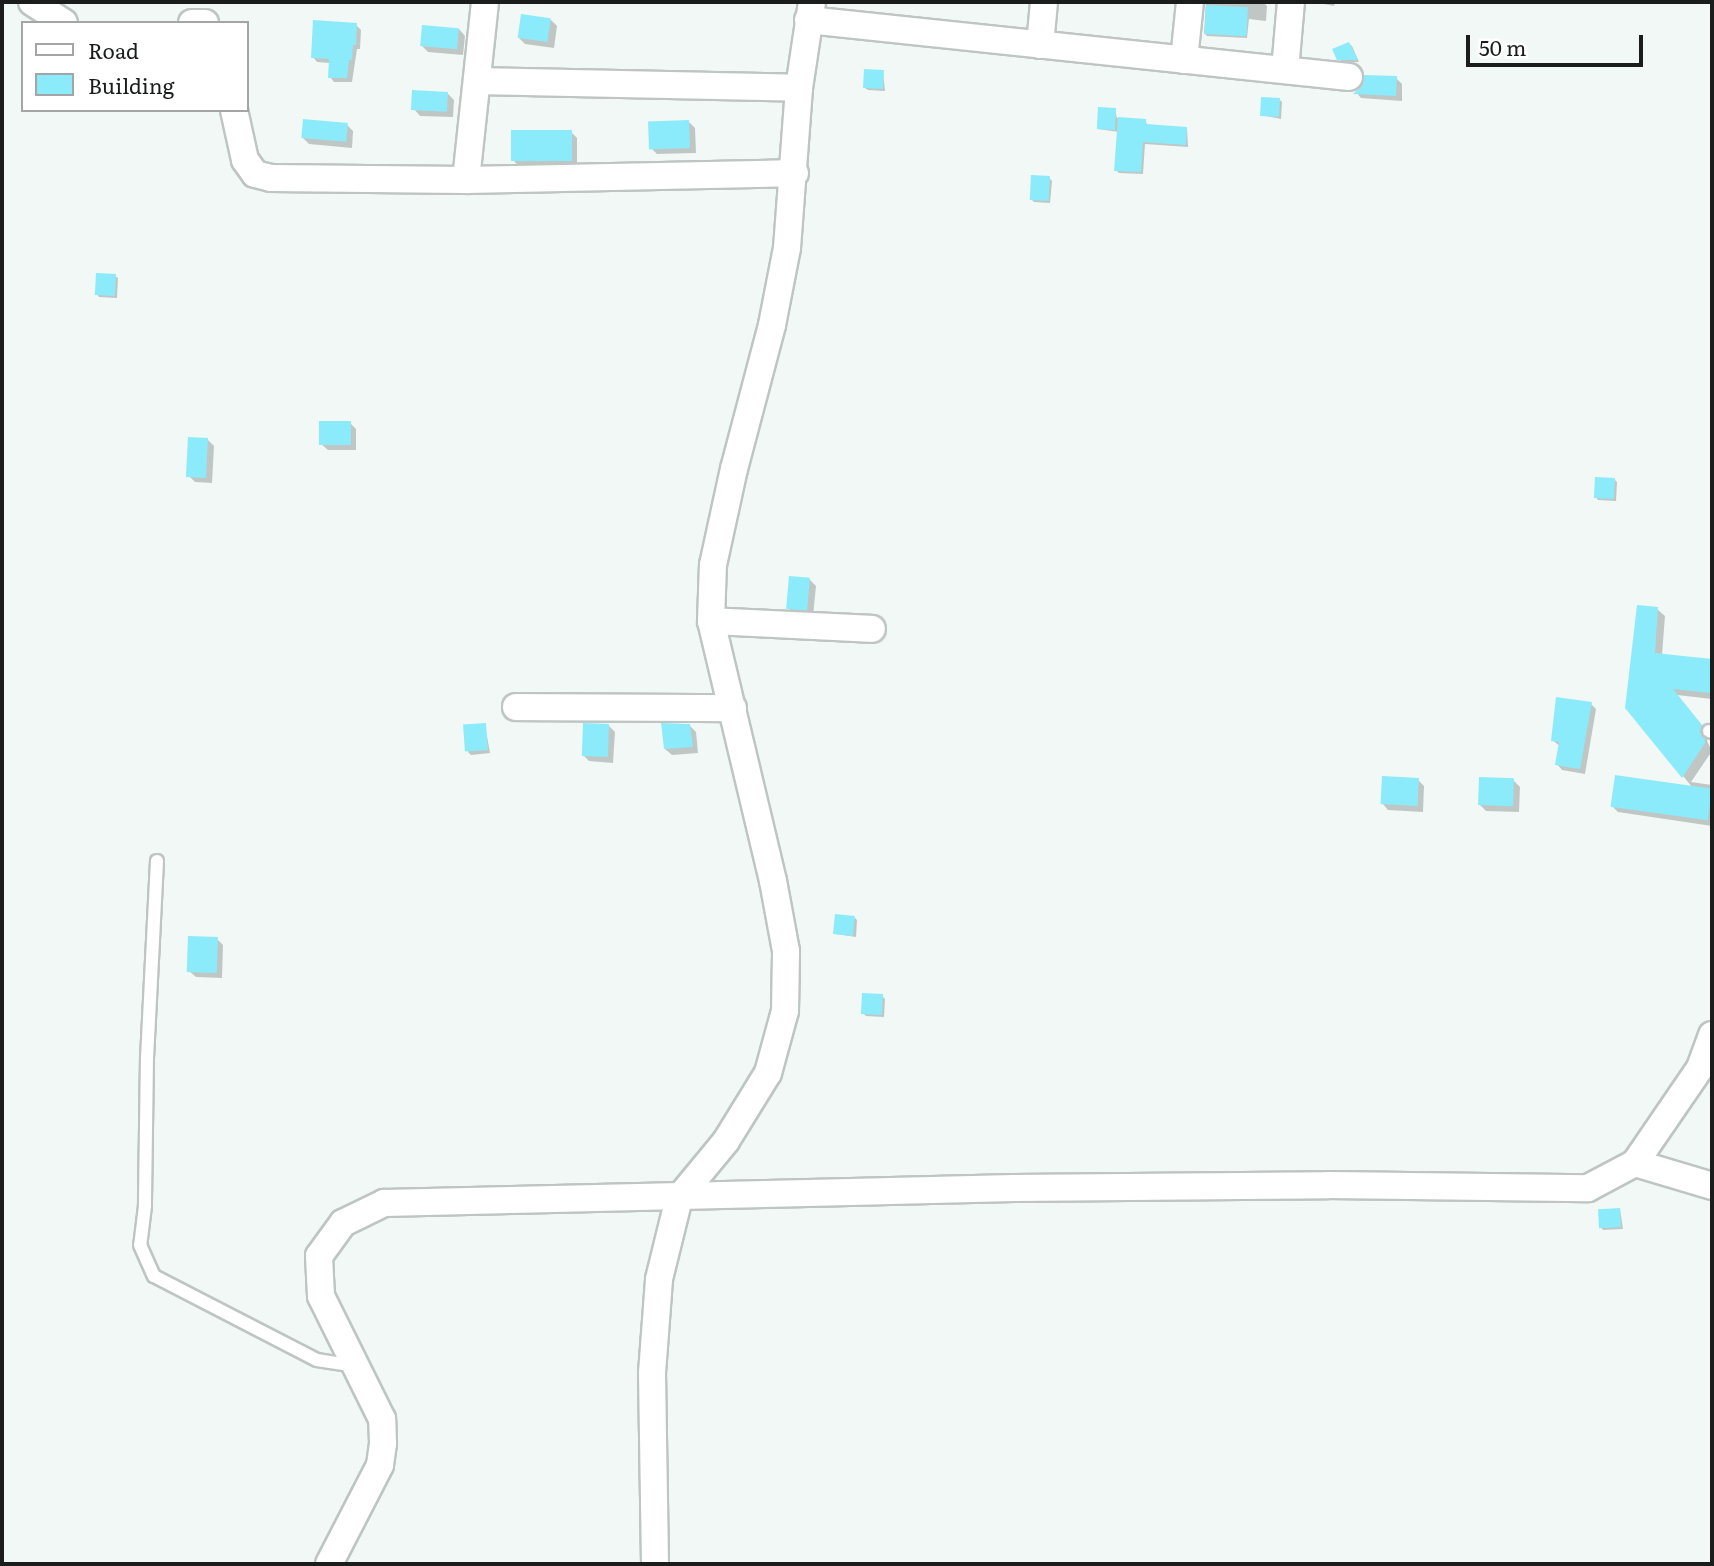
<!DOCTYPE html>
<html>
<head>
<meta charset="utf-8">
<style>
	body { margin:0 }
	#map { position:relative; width:1714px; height:1566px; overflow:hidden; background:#f1f8f6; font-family:Literata,serif }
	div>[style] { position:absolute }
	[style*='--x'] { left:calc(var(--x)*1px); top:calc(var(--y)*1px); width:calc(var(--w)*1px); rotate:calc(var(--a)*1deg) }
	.shadow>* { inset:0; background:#0003 }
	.building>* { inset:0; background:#8cebfa; transform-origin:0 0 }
	.roads { filter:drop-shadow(2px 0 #bec5c3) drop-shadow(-2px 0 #bec5c3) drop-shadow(0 2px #bec5c3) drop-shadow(0 -2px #bec5c3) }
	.service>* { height:12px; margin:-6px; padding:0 6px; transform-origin:6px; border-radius:6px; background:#fff }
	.minor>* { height:26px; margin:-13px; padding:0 13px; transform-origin:13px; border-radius:13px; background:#fff }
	span { translate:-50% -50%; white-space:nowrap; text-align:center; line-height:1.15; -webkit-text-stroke:7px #fff; paint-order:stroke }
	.frame { position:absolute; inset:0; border:4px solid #1b1d1d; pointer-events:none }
	.legend { position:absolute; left:21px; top:21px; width:228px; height:91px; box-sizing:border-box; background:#fff; border:2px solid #a4a5a5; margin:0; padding:9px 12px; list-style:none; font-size:21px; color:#1b1d1d }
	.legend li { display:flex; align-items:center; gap:14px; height:35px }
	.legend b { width:35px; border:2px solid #a4a5a5 }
	.scale { position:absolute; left:1466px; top:35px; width:177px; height:32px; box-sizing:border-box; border:4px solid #1b1d1d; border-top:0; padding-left:9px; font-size:21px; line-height:24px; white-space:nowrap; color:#1b1d1d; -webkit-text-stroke:5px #fff; paint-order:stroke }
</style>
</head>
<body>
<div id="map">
	<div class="shadow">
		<i style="clip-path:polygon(1206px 2px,1264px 3px,1267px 6px,1266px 21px,1249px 19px,1247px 38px,1207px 36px,1204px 33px)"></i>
		<i style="clip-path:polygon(1314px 2px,1335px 2px,1334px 6px)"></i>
		<i style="clip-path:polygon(551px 20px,557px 26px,554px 48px,525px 44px,519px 38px)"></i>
		<i style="clip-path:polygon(356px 25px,361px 30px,360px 49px,357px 49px,352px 82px,334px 82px,330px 77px,330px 63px,317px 62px,313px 57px)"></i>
		<i style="clip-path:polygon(459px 29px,465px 36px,463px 55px,428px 52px,422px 46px)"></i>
		<i style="clip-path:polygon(1349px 44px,1352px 46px,1359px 62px,1342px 62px,1339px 59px)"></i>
		<i style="clip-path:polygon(883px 72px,885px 91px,868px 90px,865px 88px)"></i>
		<i style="clip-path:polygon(1396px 78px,1402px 84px,1402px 101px,1361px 98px,1356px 92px)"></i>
		<i style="clip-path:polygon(447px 93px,454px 100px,453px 117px,420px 116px,414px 109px)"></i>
		<i style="clip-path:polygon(1280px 100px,1282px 102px,1281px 119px,1261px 115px)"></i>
		<i style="clip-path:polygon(1115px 110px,1117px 118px,1145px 120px,1148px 126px,1187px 128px,1188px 147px,1145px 144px,1143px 174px,1119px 173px,1116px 170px,1119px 132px,1098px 129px)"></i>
		<i style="clip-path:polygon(689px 122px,695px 128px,696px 153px,657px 154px,650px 147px)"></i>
		<i style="clip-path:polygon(347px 125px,353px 131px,352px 148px,309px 144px,303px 138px)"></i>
		<i style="clip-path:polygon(571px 132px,577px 138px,577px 167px,519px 166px,513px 160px)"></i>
		<i style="clip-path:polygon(1049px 178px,1052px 181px,1050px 203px,1034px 202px,1031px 199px)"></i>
		<i style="clip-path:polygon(115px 276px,118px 278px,117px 298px,99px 297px,97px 294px)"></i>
		<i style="clip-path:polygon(350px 423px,356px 429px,356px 450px,328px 450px,321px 444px)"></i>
		<i style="clip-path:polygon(207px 439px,214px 446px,212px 483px,195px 482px,189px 476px)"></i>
		<i style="clip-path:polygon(1615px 480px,1617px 482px,1616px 501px,1598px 500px,1596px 497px)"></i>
		<i style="clip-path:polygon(809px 579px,816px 586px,813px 616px,794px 614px,788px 608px)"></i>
		<i style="clip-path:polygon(1657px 609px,1665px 616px,1662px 655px,1712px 661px,1712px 699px,1677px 695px,1709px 734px,1707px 741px,1712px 751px,1691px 782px,1712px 785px,1712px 826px,1618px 812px,1612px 806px,1692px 787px,1627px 707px)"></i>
		<i style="clip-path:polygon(1591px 704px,1596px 709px,1585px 774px,1562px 770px,1557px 764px,1560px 746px,1552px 740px)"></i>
		<i style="clip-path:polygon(485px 725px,490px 753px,471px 755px,468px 752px)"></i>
		<i style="clip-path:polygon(608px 725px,615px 732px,613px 763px,589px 761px,583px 755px)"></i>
		<i style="clip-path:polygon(689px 725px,696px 732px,698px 753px,672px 755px,665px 749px)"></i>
		<i style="clip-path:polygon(1418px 780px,1424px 786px,1423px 812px,1388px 810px,1382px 803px)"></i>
		<i style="clip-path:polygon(1513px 780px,1520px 787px,1519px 812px,1486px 811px,1480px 805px)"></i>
		<i style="clip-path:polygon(855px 918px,857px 920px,856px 937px,836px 934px)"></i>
		<i style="clip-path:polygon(217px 939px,223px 945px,222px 978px,196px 977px,189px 971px)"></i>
		<i style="clip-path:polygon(882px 996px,885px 999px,884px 1017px,866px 1016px,863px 1013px)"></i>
		<i style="clip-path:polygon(1620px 1209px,1623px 1229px,1603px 1230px,1601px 1227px)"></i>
	</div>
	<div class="building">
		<i style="left:1206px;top:5px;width:42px;height:29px;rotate:3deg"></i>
		<i style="left:521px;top:14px;width:30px;height:24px;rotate:8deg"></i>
		<i style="clip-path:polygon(313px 20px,357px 23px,356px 45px,353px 45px,352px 60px,349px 60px,347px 78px,328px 78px,329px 59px,311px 58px)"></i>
		<i style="left:422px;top:25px;width:37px;height:21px;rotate:5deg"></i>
		<i style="clip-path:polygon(1349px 42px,1358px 60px,1337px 60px,1332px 49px)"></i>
		<i style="left:864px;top:69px;width:20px;height:19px;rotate:3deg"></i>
		<i style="clip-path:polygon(1364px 75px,1397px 76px,1396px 96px,1353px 94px,1362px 86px)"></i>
		<i style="left:412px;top:90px;width:36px;height:20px;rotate:3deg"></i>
		<i style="left:1261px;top:97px;width:19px;height:19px;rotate:3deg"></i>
		<i style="left:1098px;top:107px;width:18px;height:22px;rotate:3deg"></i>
		<i style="clip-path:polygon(1118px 117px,1146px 119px,1146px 124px,1187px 127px,1186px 145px,1143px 142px,1141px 172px,1114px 171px)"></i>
		<i style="left:303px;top:119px;width:45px;height:19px;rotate:5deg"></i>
		<i style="left:689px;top:120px;width:28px;height:41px;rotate:88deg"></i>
		<i style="left:511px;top:130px;width:61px;height:31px"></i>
		<i style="left:1031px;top:175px;width:19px;height:25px;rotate:3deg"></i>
		<i style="left:96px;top:273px;width:20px;height:22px;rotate:3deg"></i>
		<i style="left:351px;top:421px;width:24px;height:32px;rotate:90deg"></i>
		<i style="left:188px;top:437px;width:20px;height:40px;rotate:3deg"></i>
		<i style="left:1595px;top:477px;width:20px;height:21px;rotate:3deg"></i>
		<i style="left:789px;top:576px;width:21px;height:33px;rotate:5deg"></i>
		<i style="clip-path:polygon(1637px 605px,1658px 607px,1655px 653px,1712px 659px,1711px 693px,1673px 689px,1702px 725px,1700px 732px,1705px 738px,1705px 743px,1682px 778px,1625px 708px)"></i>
		<i style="clip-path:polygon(1556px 697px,1592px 702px,1580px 769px,1555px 765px,1559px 742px,1551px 741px)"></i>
		<i style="left:486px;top:723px;width:27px;height:23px;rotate:86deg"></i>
		<i style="left:583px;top:723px;width:26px;height:33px;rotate:2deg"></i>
		<i style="clip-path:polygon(661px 723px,690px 724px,693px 747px,664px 749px)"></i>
		<i style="left:1615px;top:775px;width:98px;height:32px;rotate:8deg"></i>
		<i style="left:1382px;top:776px;width:37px;height:28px;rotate:3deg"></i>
		<i style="left:1479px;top:777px;width:35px;height:28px;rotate:2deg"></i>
		<i style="left:835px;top:914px;width:20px;height:20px;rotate:6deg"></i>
		<i style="left:188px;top:936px;width:30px;height:36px;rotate:2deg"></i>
		<i style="left:862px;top:993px;width:21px;height:21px;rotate:3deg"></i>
		<i style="left:1620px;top:1208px;width:19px;height:22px;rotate:87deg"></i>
	</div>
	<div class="roads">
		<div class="service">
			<i style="--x:1709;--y:731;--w:3;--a:18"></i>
			<i style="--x:157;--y:861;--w:196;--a:92.9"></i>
			<i style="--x:147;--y:1057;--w:149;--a:90.8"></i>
			<i style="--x:145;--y:1206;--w:39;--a:97"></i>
			<i style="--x:140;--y:1245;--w:34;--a:66"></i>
			<i style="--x:154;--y:1276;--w:183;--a:27.3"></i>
			<i style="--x:317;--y:1360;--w:38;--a:9"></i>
		</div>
		<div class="minor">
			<i style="--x:32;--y:2;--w:38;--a:33"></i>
			<i style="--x:808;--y:20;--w:544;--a:6.01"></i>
			<i style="--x:192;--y:23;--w:13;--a:0"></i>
			<i style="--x:1040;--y:45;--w:43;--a:-84.7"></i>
			<i style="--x:1184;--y:60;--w:58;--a:-84.1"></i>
			<i style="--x:1285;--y:70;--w:68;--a:-85"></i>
			<i style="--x:477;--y:81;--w:322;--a:1.2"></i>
			<i style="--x:234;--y:110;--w:51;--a:77.6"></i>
			<i style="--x:245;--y:160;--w:17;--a:54"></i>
			<i style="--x:255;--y:174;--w:16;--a:14"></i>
			<i style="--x:271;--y:178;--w:195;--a:0.6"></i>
			<i style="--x:466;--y:180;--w:329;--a:-1.2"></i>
			<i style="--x:466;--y:180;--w:179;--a:-83.9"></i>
			<i style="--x:711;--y:621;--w:161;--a:2.8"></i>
			<i style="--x:516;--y:707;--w:217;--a:0.3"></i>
			<i style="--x:1635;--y:1163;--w:80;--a:16.6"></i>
			<i style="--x:329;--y:1564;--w:111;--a:-62.7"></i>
			<i style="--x:380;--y:1465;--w:22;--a:-82"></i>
			<i style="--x:383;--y:1443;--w:24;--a:-92"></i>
			<i style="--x:382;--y:1419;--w:137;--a:-116.4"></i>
			<i style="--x:321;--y:1296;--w:40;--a:-92.9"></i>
			<i style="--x:319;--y:1256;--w:41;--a:-54"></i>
			<i style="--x:343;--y:1223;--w:46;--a:-26"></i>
			<i style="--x:384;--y:1203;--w:630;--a:-1.36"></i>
			<i style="--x:1014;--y:1188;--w:314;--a:-0.5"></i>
			<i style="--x:1328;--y:1185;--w:260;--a:0.7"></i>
			<i style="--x:1588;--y:1188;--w:53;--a:-28"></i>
			<i style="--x:1635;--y:1163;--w:115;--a:-55.6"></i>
			<i style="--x:1700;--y:1068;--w:35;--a:-70"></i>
			<i style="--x:655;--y:1564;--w:191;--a:-90.9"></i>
			<i style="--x:652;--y:1373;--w:94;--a:-85.7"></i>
			<i style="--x:659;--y:1279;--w:83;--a:-76.1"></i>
			<i style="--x:679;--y:1198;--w:74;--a:-50.5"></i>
			<i style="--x:726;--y:1141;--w:80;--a:-58.3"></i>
			<i style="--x:768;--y:1073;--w:64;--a:-74.7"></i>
			<i style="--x:785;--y:1011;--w:60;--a:-89"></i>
			<i style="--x:786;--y:951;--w:71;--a:-100.5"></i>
			<i style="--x:773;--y:881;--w:267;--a:-103.4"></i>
			<i style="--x:711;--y:621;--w:56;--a:-88"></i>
			<i style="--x:713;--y:565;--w:98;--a:-77.7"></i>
			<i style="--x:734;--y:469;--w:149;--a:-75.2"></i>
			<i style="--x:772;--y:325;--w:78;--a:-79"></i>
			<i style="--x:787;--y:248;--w:160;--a:-85.7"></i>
			<i style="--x:799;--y:88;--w:87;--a:-81.4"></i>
		</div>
	</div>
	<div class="frame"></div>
	<ul class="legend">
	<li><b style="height:9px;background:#fff"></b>Road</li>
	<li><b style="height:19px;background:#8cebfa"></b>Building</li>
	</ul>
	<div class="scale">50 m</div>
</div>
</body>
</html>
